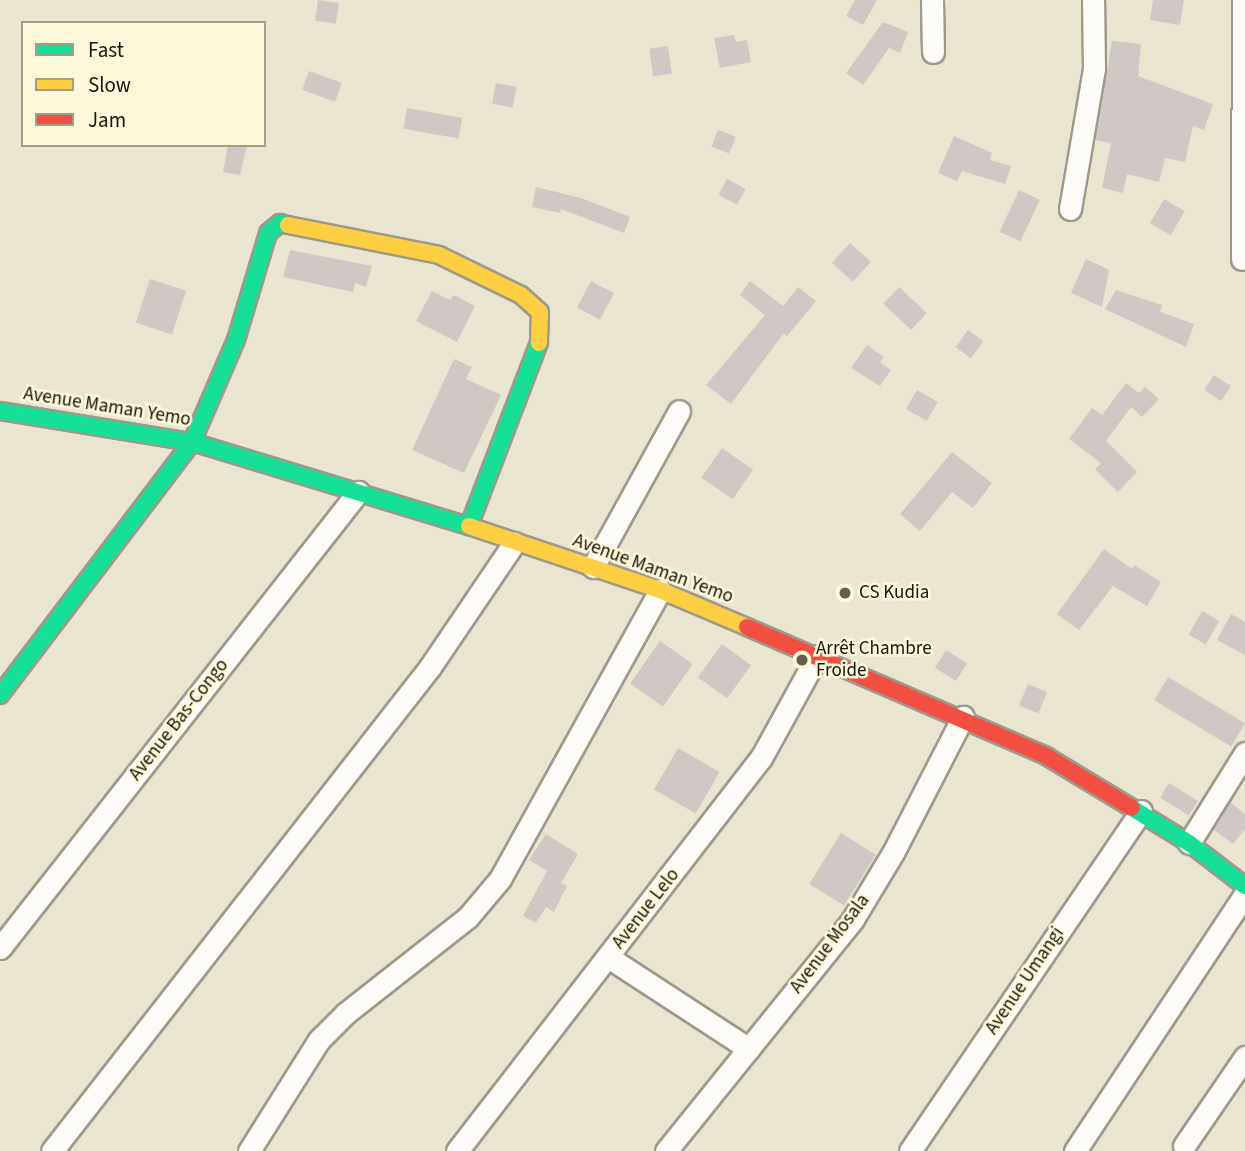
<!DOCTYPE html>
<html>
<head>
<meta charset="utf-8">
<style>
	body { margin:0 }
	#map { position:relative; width:1245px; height:1151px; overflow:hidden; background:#e9e5d1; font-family:"Source Sans 3",sans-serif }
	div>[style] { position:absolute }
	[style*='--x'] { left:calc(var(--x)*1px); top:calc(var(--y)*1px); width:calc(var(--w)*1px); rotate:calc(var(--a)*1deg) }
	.building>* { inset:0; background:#d0c8c5; transform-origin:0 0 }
	.roads { filter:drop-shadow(2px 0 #9d9a8b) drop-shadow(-2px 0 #9d9a8b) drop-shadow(0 2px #9d9a8b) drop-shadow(0 -2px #9d9a8b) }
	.street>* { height:21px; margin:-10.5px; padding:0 10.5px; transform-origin:10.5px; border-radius:10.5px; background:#fcfbf8 }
	.fast>* { height:16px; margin:-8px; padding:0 8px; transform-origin:8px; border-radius:8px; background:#16e098 }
	.slow>* { height:16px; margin:-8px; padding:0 8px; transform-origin:8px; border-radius:8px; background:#ffcf43 }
	.jam>* { height:16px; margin:-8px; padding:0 8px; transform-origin:8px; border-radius:8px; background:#f24e42 }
	.dots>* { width:19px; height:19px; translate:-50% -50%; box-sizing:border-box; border:4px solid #fef8db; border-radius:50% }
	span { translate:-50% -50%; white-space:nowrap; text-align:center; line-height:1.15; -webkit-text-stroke:5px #fef8db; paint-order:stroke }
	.street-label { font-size:19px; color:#191609 }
	.poi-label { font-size:19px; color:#191609 }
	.left { translate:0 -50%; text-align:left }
	.legend { position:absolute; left:21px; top:21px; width:245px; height:126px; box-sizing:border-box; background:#fef8db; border:2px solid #a29e87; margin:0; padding:9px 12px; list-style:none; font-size:21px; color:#191609 }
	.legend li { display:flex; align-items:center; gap:14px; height:35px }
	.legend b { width:35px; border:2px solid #a29e87 }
</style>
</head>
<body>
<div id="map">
	<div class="building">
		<i style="left:318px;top:0;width:21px;height:21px;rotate:8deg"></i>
		<i style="clip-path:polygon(855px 0,877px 0,863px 25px,846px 16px)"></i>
		<i style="clip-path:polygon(1153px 0,1184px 0,1180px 25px,1150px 20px)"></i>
		<i style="clip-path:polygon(883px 22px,908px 32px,900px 53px,889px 48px,863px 85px,846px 73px)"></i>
		<i style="clip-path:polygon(734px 35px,736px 42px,747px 40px,751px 62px,720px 68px,714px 38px)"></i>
		<i style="clip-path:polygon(1112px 41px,1141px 44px,1138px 76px,1213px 104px,1204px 130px,1193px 126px,1185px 162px,1165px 158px,1159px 182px,1127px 174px,1123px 193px,1102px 188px,1111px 143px,1095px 140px)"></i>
		<i style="left:668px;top:46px;width:28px;height:19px;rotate:82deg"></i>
		<i style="left:309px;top:71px;width:35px;height:20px;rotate:20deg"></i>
		<i style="left:496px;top:83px;width:21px;height:21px;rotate:11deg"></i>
		<i style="left:407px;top:108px;width:56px;height:21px;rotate:10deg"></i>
		<i style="left:718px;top:130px;width:19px;height:18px;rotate:21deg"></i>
		<i style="clip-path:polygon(954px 136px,992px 153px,990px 160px,1011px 166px,1005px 184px,962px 171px,957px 181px,938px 173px)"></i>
		<i style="clip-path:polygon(228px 145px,247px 145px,240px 175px,223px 172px)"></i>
		<i style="left:727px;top:179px;width:21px;height:18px;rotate:28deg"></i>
		<i style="clip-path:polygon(536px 187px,581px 198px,630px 217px,624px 233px,561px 209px,560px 213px,532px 207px)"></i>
		<i style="left:1019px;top:190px;width:23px;height:46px;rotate:25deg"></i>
		<i style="left:1164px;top:199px;width:24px;height:28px;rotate:30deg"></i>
		<i style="left:850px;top:243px;width:28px;height:27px;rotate:42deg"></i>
		<i style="clip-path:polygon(290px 250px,372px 266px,366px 287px,355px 283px,353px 292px,283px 277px)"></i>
		<i style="clip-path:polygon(1086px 259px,1109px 270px,1102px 307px,1071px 293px)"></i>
		<i style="left:150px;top:279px;width:38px;height:46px;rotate:18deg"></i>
		<i style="left:591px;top:281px;width:26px;height:30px;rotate:28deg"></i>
		<i style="clip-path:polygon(750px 281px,783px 306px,798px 287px,816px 301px,787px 336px,784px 333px,731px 404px,706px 385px,765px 315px,740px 295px)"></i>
		<i style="left:899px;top:287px;width:38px;height:23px;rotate:43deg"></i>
		<i style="clip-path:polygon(1116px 290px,1162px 305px,1160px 312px,1194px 324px,1186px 347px,1105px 309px)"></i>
		<i style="clip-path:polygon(432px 291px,450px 300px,454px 295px,475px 306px,457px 342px,416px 321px)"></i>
		<i style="left:968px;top:330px;width:19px;height:21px;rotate:36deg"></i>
		<i style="clip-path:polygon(867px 345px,884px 357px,880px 362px,891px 370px,880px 386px,851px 368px)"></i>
		<i style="clip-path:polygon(454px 359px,472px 367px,466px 379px,501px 395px,464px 473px,412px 450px)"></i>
		<i style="left:1214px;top:375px;width:20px;height:18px;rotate:33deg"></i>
		<i style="clip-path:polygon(1126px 383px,1139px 393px,1145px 387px,1159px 399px,1142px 417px,1131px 407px,1106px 441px,1137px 472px,1118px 492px,1095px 469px,1101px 463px,1069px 439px,1092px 408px,1102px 415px)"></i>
		<i style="left:917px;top:390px;width:24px;height:22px;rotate:30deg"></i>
		<i style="left:722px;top:448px;width:38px;height:36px;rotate:35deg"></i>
		<i style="clip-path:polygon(952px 452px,992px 483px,973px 508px,952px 492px,920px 531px,900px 514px)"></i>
		<i style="clip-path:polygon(1104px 549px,1132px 569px,1134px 565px,1161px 582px,1147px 606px,1113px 586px,1079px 630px,1057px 614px)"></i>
		<i style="left:1202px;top:611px;width:20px;height:27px;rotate:30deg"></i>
		<i style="clip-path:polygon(1231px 614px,1245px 622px,1245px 655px,1217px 640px)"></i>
		<i style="left:660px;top:641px;width:40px;height:52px;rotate:35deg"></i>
		<i style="left:722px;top:644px;width:36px;height:41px;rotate:36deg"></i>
		<i style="left:946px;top:650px;width:25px;height:21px;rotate:32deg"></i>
		<i style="left:1168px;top:677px;width:90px;height:27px;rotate:31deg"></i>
		<i style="left:1028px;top:684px;width:21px;height:23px;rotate:23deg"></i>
		<i style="left:678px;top:748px;width:48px;height:48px;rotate:30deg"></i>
		<i style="left:1169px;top:783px;width:34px;height:17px;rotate:32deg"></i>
		<i style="clip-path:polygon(1230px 802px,1245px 814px,1245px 829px,1233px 844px,1213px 829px)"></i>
		<i style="left:841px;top:833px;width:41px;height:60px;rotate:32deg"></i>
		<i style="clip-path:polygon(546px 834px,578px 854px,561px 883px,567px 886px,554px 912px,546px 907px,536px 923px,523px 916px,547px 871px,529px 860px)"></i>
	</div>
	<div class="roads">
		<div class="street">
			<i style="--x:932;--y:0;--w:52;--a:88.9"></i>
			<i style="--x:1070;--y:209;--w:143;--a:-80.3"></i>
			<i style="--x:1094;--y:68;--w:68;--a:-90.8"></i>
			<i style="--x:1242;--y:259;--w:259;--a:-89.8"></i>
			<i style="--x:593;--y:567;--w:178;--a:-61.1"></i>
			<i style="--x:1189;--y:843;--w:106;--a:-58.1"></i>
			<i style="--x:0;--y:948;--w:580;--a:-51.86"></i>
			<i style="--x:608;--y:957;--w:168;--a:33.1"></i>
			<i style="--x:1184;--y:1146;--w:108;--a:-55.6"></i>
			<i style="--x:52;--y:1151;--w:614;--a:-52.01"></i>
			<i style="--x:430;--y:667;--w:150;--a:-55.9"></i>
			<i style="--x:249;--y:1151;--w:131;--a:-57.8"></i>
			<i style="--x:319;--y:1040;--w:38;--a:-45"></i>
			<i style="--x:346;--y:1013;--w:155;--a:-38.2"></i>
			<i style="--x:468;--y:917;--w:50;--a:-49.9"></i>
			<i style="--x:500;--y:879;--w:330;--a:-61"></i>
			<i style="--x:457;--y:1151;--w:497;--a:-52.3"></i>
			<i style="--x:761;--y:758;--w:116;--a:-61.2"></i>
			<i style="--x:666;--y:1151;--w:298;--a:-51.1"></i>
			<i style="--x:853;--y:919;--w:79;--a:-58.9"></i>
			<i style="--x:894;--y:851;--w:151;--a:-62.8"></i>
			<i style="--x:910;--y:1151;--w:411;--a:-55.8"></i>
			<i style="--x:1075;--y:1151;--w:308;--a:-56.5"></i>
		</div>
		<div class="fast">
			<i style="--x:0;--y:411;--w:194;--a:9.2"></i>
			<i style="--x:192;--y:442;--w:289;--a:16.9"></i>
			<i style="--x:469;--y:526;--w:196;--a:-69.1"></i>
			<i style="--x:0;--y:695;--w:318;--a:-52.8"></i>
			<i style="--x:192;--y:442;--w:111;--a:-66.7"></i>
			<i style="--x:236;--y:340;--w:112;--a:-73.3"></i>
			<i style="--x:268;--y:233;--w:16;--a:-40"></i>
			<i style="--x:280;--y:223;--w:8;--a:14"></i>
			<i style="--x:1132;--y:808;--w:67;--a:31.6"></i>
			<i style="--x:1189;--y:843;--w:71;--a:37.5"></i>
		</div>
		<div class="slow">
			<i style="--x:288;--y:225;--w:154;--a:11.2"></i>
			<i style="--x:439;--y:255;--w:91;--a:26"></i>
			<i style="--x:521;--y:295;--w:25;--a:42"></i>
			<i style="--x:540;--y:312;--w:31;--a:92"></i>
			<i style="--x:469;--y:526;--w:201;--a:18.5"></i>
			<i style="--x:660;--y:590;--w:95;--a:23"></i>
		</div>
		<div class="jam">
			<i style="--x:747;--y:627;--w:326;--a:23.3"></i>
			<i style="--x:1046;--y:756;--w:100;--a:31.2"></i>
		</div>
	</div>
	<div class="dots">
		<i style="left:845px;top:593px;background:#625e4f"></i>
		<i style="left:802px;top:660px;background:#625e4f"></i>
	</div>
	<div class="street-label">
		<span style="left:107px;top:407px;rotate:9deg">Avenue Maman Yemo</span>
		<span style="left:653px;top:569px;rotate:20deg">Avenue Maman Yemo</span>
		<span style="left:179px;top:720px;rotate:-52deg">Avenue Bas-Congo</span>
		<span style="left:646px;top:909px;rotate:-52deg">Avenue Lelo</span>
		<span style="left:830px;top:944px;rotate:-53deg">Avenue Mosala</span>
		<span style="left:1025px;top:981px;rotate:-56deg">Avenue Umangi</span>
	</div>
	<div class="poi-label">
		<span class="left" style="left:859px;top:593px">CS Kudia</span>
		<span class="left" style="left:816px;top:660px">Arrêt Chambre<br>Froide</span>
	</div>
	<ul class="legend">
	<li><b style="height:9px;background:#16e098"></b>Fast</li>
	<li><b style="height:9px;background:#ffcf43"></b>Slow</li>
	<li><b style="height:9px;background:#f24e42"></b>Jam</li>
	</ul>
</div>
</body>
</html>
